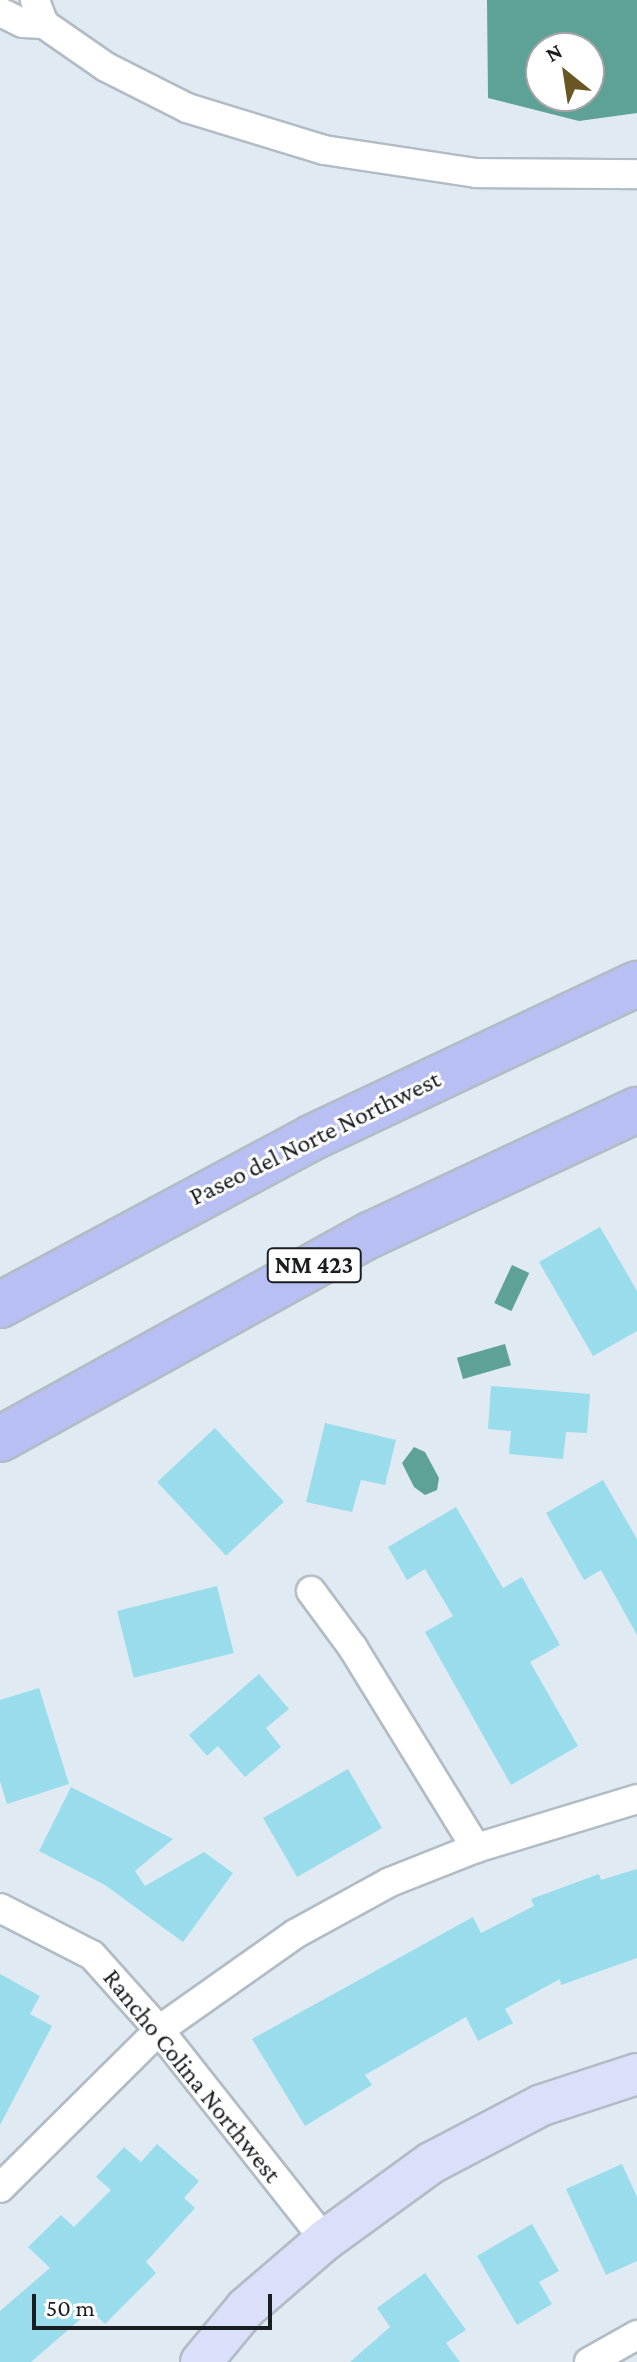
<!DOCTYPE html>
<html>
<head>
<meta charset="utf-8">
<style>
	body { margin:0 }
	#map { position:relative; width:637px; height:2362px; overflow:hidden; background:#e0eaf3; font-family:"Crimson Pro",serif }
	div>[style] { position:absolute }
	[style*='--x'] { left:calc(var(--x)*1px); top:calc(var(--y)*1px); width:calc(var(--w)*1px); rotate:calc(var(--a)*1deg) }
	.water>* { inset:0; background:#5ea196; transform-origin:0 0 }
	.building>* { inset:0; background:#99dceb; transform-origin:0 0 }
	.roads { filter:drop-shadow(2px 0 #b2bcc5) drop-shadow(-2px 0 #b2bcc5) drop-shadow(0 2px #b2bcc5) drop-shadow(0 -2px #b2bcc5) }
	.street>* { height:28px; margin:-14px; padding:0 14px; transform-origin:14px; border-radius:14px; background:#fff }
	.secondary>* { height:40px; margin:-20px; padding:0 20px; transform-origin:20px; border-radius:20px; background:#dbdff9 }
	.primary>* { height:44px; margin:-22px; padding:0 22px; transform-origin:22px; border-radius:22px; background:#b7bff3 }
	span { translate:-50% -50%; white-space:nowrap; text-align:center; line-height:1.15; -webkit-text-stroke:6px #fff; paint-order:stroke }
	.shield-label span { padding:2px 6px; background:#fff; border:2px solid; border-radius:6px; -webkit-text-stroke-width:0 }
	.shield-label { font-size:24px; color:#1b1e21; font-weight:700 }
	.street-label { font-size:26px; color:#1b1e21 }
	.north { position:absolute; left:525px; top:32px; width:80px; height:80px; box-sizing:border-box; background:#fff; border:2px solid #a4a5a6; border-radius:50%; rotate:330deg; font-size:22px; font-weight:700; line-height:32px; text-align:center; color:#1b1e21 }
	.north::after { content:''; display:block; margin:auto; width:28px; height:36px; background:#6a5625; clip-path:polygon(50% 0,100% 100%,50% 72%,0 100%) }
	.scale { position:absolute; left:32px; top:2294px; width:240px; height:36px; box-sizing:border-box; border:4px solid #1b1e21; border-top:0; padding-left:10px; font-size:24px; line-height:28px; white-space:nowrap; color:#1b1e21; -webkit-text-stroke:6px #fff; paint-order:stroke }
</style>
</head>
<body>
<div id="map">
	<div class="water">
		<i style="clip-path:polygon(evenodd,487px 0,637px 0,637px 113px,579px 121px,488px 98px,487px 0,541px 48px,589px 48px,589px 96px,541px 96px,541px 48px)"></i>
		<i style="left:512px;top:1265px;width:19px;height:42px;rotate:25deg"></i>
		<i style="left:505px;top:1344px;width:22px;height:50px;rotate:74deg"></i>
		<i style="clip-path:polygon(414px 1447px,425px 1452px,439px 1478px,437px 1490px,425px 1495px,414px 1487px,402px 1463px)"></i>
	</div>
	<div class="building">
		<i style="clip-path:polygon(600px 1227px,637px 1291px,637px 1331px,593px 1356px,539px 1262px)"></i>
		<i style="clip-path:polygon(491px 1386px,590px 1394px,587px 1433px,566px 1432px,563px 1459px,509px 1454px,511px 1431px,488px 1429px)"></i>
		<i style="clip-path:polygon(325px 1423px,396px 1440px,385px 1485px,361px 1480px,352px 1512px,306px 1502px)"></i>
		<i style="left:215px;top:1428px;width:101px;height:79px;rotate:47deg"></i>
		<i style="clip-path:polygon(603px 1480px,637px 1539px,637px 1635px,601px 1570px,584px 1580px,546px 1513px)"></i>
		<i style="clip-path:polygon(456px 1507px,503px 1588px,522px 1577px,560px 1645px,530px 1662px,578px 1746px,511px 1785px,425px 1632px,453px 1616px,425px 1569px,407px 1580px,388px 1547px)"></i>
		<i style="left:217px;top:1586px;width:69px;height:103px;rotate:76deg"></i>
		<i style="clip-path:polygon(259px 1674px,289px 1709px,266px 1728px,281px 1747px,245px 1777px,218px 1746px,207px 1756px,189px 1735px)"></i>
		<i style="clip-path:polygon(39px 1688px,69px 1784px,7px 1804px,0 1781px,0 1700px)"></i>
		<i style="left:348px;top:1769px;width:68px;height:98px;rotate:60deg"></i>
		<i style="clip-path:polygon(71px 1787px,173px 1839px,135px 1871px,145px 1886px,204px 1852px,233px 1873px,183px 1942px,105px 1885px,39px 1851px)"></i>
		<i style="clip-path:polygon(637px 1869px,637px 1958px,561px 1985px,560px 1979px,505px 2009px,513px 2023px,478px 2041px,466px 2017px,365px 2075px,372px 2085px,305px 2126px,252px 2039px,473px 1917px,481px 1933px,534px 1906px,531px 1899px,599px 1874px,601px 1880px)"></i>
		<i style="clip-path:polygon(0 1974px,40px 1996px,30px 2014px,52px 2026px,0 2125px)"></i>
		<i style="clip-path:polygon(157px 2144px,199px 2181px,184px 2198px,195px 2208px,146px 2262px,156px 2273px,105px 2324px,91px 2310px,31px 2362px,0 2362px,0 2311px,50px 2268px,28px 2247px,61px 2215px,74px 2227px,111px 2190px,96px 2177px,124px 2147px,141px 2162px)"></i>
		<i style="clip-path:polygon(622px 2164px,637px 2197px,637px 2261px,606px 2275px,566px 2189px)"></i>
		<i style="clip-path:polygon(532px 2224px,559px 2271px,539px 2282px,552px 2304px,517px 2325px,477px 2256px)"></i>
		<i style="clip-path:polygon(425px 2273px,466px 2330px,446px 2343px,460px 2362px,350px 2362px,390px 2327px,377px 2308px)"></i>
	</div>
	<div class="roads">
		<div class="street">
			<i style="--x:0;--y:12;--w:25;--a:26"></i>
			<i style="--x:23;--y:23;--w:21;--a:3"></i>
			<i style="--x:44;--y:24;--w:26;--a:-111"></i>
			<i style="--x:44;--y:24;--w:75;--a:34.7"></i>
			<i style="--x:106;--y:67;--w:91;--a:26.8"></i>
			<i style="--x:187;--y:108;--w:143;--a:17"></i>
			<i style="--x:324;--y:150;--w:154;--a:8.6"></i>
			<i style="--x:476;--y:173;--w:161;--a:0.4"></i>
			<i style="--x:311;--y:1591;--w:71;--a:53.6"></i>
			<i style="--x:353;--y:1648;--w:235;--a:58.4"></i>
			<i style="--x:0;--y:1908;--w:103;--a:27.1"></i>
			<i style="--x:92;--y:1955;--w:101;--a:48.2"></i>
			<i style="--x:159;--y:2030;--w:268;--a:51.7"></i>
			<i style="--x:0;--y:2188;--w:224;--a:-44.8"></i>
			<i style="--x:159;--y:2030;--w:166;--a:-35.2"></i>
			<i style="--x:295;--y:1934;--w:108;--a:-28.7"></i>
			<i style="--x:390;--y:1882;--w:92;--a:-21.6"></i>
			<i style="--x:476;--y:1848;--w:168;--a:-16.9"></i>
			<i style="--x:589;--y:2362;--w:55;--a:-29.4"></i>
		</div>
		<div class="secondary">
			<i style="--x:201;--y:2362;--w:70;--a:-50.2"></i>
			<i style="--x:246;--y:2308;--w:104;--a:-40.7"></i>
			<i style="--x:325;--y:2240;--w:131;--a:-36"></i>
			<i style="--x:431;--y:2163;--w:125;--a:-27.6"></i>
			<i style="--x:542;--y:2105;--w:100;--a:-18.1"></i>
		</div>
		<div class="primary">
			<i style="--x:0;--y:1305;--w:353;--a:-28.2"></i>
			<i style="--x:311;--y:1138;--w:361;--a:-25.3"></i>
			<i style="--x:0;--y:1439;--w:425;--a:-28.9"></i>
			<i style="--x:372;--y:1234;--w:293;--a:-25.1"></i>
		</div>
	</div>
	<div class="shield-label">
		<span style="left:314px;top:1265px">NM 423</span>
	</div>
	<div class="street-label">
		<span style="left:315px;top:1138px;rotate:-26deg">Paseo del Norte Northwest</span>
		<span style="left:192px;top:2076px;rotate:51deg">Rancho Colina Northwest</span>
	</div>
	<div class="north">N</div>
	<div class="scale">50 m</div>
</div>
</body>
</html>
